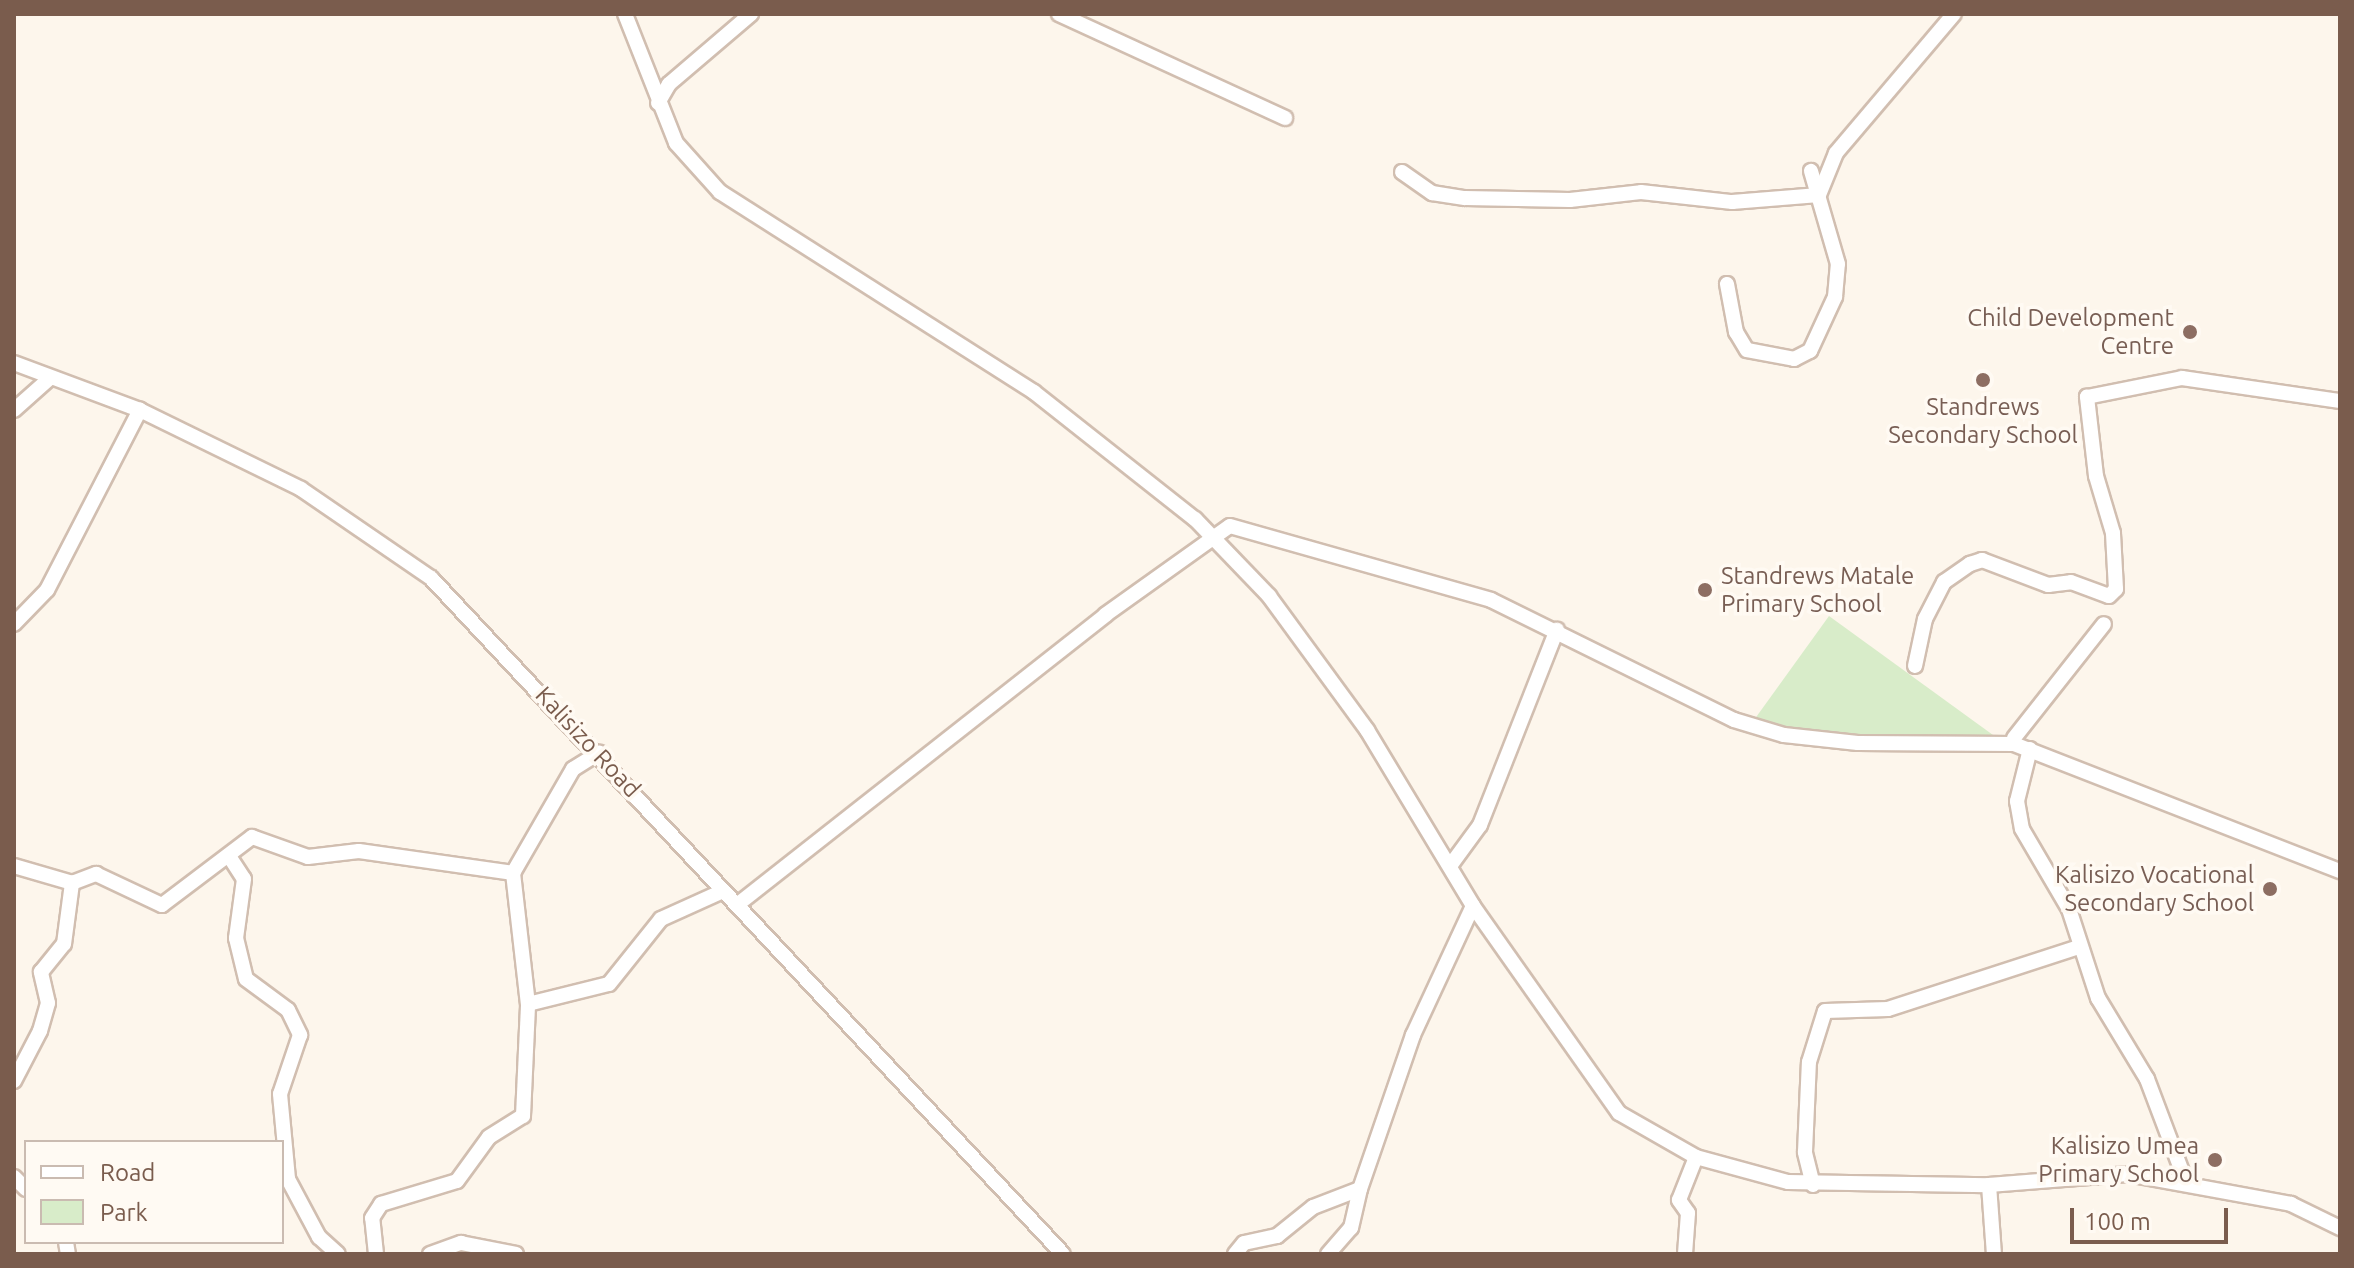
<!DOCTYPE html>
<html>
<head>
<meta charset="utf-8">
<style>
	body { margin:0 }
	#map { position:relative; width:2354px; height:1268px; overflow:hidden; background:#fdf6ec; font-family:Ubuntu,sans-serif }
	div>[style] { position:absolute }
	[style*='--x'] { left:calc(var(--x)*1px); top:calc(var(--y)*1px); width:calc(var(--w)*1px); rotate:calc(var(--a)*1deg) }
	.green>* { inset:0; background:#d8ecc9 }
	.roads { filter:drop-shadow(2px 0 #d1beb0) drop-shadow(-2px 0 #d1beb0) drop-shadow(0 2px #d1beb0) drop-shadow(0 -2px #d1beb0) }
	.minor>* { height:14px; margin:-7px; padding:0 7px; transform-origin:7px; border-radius:7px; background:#fff }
	.dots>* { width:22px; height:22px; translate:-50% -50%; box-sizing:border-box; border:4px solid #fffaf3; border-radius:50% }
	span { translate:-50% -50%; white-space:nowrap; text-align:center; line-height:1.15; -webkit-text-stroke:7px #fffaf3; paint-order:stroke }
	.education-label { font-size:24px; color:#785e54 }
	.right { translate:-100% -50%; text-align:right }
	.left { translate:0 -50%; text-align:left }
	.street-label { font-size:24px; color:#7a5c4d }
	.frame { position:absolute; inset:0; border:16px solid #7a5c4d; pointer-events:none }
	.legend { position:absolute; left:24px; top:1140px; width:260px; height:104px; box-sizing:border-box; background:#fffaf3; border:2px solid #cabbb1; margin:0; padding:10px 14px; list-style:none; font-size:24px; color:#7a5c4d }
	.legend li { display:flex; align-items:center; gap:16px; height:40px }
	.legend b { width:40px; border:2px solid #cabbb1 }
	.scale { position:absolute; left:2070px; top:1208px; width:158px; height:36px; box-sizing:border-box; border:4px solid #7a5c4d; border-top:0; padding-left:10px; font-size:24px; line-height:28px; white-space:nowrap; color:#7a5c4d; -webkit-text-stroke:6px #fffaf3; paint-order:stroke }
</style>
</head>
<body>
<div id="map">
	<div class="green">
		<i style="clip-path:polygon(1829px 616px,1993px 735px,1991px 739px,1819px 734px,1754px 720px)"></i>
	</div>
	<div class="roads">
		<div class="minor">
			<i style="--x:625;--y:14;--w:139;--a:68.4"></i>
			<i style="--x:676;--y:143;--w:66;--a:48.1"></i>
			<i style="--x:720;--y:192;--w:372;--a:32.5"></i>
			<i style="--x:1034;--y:392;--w:205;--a:38.3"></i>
			<i style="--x:1195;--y:519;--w:107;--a:46.1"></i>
			<i style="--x:1269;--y:596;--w:166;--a:53.8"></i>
			<i style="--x:1367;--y:730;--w:205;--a:58.9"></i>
			<i style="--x:1473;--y:906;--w:253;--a:54.8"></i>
			<i style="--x:1619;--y:1113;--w:89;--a:29.7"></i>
			<i style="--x:1696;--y:1157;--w:95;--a:15.2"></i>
			<i style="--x:1788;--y:1182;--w:201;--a:0.9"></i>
			<i style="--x:1989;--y:1185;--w:139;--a:-4.5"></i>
			<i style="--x:2128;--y:1174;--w:166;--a:10.4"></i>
			<i style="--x:2291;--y:1204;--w:55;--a:26.1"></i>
			<i style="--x:1059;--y:14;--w:249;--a:24.7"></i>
			<i style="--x:658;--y:103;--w:22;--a:-60"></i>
			<i style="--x:669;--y:84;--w:108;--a:-40.5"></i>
			<i style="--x:1402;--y:172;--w:37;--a:35"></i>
			<i style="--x:1432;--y:193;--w:33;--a:9"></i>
			<i style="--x:1465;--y:198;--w:105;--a:1.1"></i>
			<i style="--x:1570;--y:200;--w:71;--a:-6.4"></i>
			<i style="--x:1641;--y:192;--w:92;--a:6.3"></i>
			<i style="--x:1732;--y:202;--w:87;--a:-4.6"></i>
			<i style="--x:1819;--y:195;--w:45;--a:-68"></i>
			<i style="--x:1836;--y:153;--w:182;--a:-49.7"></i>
			<i style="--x:1727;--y:284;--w:49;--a:79.4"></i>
			<i style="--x:1736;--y:332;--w:21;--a:59"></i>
			<i style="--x:1747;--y:350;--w:48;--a:10.8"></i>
			<i style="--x:1794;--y:359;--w:18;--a:-27"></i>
			<i style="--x:1810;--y:351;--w:60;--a:-65.2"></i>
			<i style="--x:1835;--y:297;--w:33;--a:-85"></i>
			<i style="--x:1838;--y:264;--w:97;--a:-106.2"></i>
			<i style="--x:14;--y:363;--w:134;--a:20.5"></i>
			<i style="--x:140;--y:410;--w:179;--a:26.1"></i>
			<i style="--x:301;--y:489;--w:158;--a:34.4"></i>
			<i style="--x:431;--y:578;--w:925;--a:46.93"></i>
			<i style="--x:14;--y:410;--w:48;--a:-41.6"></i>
			<i style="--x:14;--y:624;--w:47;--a:-45.9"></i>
			<i style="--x:47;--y:590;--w:203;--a:-62.7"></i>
			<i style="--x:1915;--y:666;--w:48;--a:-78"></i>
			<i style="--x:1925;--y:619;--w:42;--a:-62.8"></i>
			<i style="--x:1944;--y:582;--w:32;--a:-35"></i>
			<i style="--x:1970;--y:564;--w:13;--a:-18"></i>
			<i style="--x:1982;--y:560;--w:71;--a:20.7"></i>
			<i style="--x:2048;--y:585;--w:23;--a:-7"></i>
			<i style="--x:2071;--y:582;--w:40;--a:20.2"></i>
			<i style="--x:2109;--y:596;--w:10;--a:-45"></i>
			<i style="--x:2116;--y:589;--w:56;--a:-93.1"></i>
			<i style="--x:2113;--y:533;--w:59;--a:-106.6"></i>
			<i style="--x:2096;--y:476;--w:80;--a:-96.5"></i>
			<i style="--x:2087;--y:397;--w:97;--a:-11.3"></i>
			<i style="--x:2182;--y:378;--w:160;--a:8.3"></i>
			<i style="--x:2014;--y:738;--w:145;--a:-51.7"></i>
			<i style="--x:2030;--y:749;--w:54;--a:104"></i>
			<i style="--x:2017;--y:801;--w:28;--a:80"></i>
			<i style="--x:2022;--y:829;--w:93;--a:59.6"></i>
			<i style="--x:2069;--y:909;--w:94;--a:72"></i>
			<i style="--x:2098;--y:998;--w:95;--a:58.8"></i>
			<i style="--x:2147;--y:1079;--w:110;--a:69.3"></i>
			<i style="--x:229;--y:856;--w:27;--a:57"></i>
			<i style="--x:244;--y:879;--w:60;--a:97.7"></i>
			<i style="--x:236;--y:938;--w:42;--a:76.3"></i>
			<i style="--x:246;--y:979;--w:52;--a:36.4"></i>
			<i style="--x:288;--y:1010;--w:28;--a:64"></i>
			<i style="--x:300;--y:1035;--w:62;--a:108.7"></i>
			<i style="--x:280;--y:1094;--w:85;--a:84.6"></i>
			<i style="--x:288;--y:1179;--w:66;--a:61.9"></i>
			<i style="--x:319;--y:1237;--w:25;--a:42"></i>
			<i style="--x:14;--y:866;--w:60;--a:16.3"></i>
			<i style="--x:72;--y:883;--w:26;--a:-21"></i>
			<i style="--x:96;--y:874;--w:73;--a:25.2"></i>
			<i style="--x:162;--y:905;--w:113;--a:-37.1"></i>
			<i style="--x:252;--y:837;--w:59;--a:19.7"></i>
			<i style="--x:308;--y:857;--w:51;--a:-6.7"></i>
			<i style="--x:359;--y:851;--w:156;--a:8.1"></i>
			<i style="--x:513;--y:873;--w:120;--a:-60"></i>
			<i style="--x:573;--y:769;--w:31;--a:-32"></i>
			<i style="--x:1450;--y:866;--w:51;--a:-53.8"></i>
			<i style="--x:1480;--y:825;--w:210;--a:-68.5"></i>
			<i style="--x:513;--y:873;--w:132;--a:83.5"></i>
			<i style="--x:528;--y:1004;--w:83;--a:-13.9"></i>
			<i style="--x:609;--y:984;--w:83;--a:-51.3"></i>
			<i style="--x:661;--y:919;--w:68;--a:-24.3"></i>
			<i style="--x:737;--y:905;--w:469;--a:-38.2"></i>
			<i style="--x:1105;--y:615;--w:153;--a:-35.5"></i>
			<i style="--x:1230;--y:526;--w:271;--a:15.8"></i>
			<i style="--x:1491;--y:600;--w:271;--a:26.3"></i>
			<i style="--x:1734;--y:720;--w:52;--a:16.7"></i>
			<i style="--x:1784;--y:735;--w:74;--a:6.2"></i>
			<i style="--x:1858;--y:743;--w:156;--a:0.4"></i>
			<i style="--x:2014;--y:744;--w:350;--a:21.3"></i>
			<i style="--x:14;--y:1081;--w:56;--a:-62.5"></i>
			<i style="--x:40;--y:1031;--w:29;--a:-74"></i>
			<i style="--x:48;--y:1003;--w:32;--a:-103"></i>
			<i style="--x:41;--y:972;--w:36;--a:-51"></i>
			<i style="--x:64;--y:944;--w:62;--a:-82.5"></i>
			<i style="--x:14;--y:1177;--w:17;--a:45"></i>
			<i style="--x:1813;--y:1185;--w:34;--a:-104"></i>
			<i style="--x:1805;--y:1152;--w:90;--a:-87.5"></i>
			<i style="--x:1809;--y:1062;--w:53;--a:-72.6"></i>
			<i style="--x:1825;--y:1011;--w:63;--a:-1.8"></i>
			<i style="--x:1888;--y:1009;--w:201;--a:-18"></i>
			<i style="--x:1989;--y:1185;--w:69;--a:85.9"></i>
			<i style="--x:66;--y:1242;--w:12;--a:81"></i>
			<i style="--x:376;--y:1254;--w:36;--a:-96"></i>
			<i style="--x:372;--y:1218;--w:17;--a:-57"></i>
			<i style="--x:381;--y:1204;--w:79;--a:-16.8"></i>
			<i style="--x:457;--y:1181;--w:54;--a:-54"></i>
			<i style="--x:489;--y:1137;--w:40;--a:-32"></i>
			<i style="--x:523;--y:1116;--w:112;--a:-87.4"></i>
			<i style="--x:430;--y:1254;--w:33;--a:-20"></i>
			<i style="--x:461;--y:1243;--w:56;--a:11.3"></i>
			<i style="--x:1235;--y:1254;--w:14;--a:-51"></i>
			<i style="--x:1244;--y:1243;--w:34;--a:-12"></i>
			<i style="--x:1277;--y:1236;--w:46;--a:-38.9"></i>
			<i style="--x:1313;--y:1207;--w:50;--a:-21"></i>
			<i style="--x:1360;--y:1189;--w:163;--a:-71"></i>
			<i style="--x:1413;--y:1035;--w:142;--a:-65.1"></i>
			<i style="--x:1328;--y:1254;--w:35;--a:-49"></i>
			<i style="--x:1351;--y:1228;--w:40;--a:-77"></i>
			<i style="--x:1685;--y:1254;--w:41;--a:-85.8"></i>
			<i style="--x:1688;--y:1213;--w:16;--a:-125"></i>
			<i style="--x:1679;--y:1200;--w:46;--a:-68.4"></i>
		</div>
	</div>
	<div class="dots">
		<i style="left:2190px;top:332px;background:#8d6e63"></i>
		<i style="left:1983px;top:380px;background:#8d6e63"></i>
		<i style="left:1705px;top:590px;background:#8d6e63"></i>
		<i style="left:2270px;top:889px;background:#8d6e63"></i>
		<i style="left:2215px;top:1160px;background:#8d6e63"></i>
	</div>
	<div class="education-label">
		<span class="right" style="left:2174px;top:332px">Child Development<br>Centre</span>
		<span style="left:1983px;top:421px">Standrews<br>Secondary School</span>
		<span class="left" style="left:1721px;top:590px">Standrews Matale<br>Primary School</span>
		<span class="right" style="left:2254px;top:889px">Kalisizo Vocational<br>Secondary School</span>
		<span class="right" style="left:2199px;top:1160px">Kalisizo Umea<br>Primary School</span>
	</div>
	<div class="street-label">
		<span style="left:588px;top:742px;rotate:47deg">Kalisizo Road</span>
	</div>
	<div class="frame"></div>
	<ul class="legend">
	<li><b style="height:10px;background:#fff"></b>Road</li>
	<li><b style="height:22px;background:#d8ecc9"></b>Park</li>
	</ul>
	<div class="scale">100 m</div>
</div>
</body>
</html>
